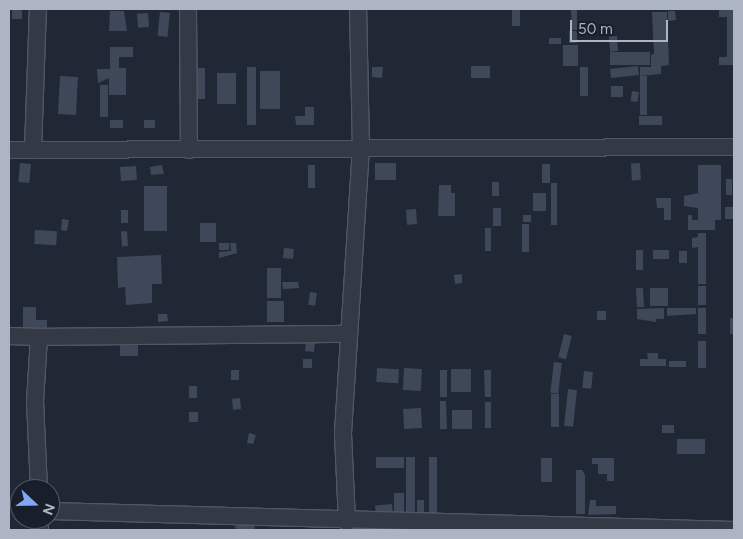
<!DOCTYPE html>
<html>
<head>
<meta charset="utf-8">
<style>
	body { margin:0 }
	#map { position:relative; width:743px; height:539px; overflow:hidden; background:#202835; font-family:Figtree,sans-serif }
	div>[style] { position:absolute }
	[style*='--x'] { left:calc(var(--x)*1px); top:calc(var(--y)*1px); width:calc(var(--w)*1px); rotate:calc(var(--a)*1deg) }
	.building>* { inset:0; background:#3e4858; transform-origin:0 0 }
	.roads { filter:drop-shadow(1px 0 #515764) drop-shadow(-1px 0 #515764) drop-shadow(0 1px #515764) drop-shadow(0 -1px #515764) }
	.minor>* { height:16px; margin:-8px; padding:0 8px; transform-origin:8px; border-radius:8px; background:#333a46 }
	span { translate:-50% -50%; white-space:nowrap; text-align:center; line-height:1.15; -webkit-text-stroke:4px #191f2a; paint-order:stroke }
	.frame { position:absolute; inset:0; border:10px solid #adb4c3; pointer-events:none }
	.north { position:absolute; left:10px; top:479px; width:50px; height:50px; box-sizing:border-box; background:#191f2a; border:1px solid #545b67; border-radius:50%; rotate:111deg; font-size:14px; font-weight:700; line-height:20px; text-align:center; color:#adb4c3 }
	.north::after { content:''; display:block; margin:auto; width:18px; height:22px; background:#83a7f3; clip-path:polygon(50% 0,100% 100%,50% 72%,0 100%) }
	.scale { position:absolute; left:570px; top:20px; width:98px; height:22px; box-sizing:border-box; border:2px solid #adb4c3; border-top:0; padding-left:6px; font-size:15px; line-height:18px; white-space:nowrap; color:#adb4c3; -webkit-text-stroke:4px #191f2a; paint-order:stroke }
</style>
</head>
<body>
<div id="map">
	<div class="building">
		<i style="left:12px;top:9px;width:10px;height:10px"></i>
		<i style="left:512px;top:9px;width:8px;height:17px"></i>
		<i style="clip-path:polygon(571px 9px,577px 9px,577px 30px,572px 30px)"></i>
		<i style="clip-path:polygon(719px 9px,734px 9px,734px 65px,719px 65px,719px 57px,727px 57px,727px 17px,719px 17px)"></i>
		<i style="clip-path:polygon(110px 11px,124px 11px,127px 31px,109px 31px)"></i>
		<i style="clip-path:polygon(668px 11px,675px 11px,676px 20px,668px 21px)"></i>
		<i style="left:160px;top:12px;width:10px;height:24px;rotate:6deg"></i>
		<i style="clip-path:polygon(652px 12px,667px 12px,669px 65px,661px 66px,661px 74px,640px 76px,640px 67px,651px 67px,651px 55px,654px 54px)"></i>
		<i style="left:148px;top:13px;width:14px;height:11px;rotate:86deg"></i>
		<i style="left:569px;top:31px;width:8px;height:12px"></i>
		<i style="left:617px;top:36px;width:15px;height:8px;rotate:86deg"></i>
		<i style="left:549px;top:38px;width:12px;height:6px"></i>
		<i style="left:563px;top:45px;width:15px;height:21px"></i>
		<i style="clip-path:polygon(110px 47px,133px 47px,133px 57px,119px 57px,119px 68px,126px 68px,126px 95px,109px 95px,109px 78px,98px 83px,97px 69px,110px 69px)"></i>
		<i style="left:650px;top:52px;width:13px;height:40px;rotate:90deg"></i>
		<i style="left:471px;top:66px;width:19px;height:12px"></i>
		<i style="left:638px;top:66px;width:9px;height:28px;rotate:84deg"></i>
		<i style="left:247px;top:67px;width:9px;height:58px"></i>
		<i style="clip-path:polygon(372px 67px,383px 67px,382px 78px,372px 77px)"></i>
		<i style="left:580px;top:67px;width:8px;height:29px"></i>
		<i style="left:198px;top:68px;width:7px;height:31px"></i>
		<i style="left:260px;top:71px;width:20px;height:38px"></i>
		<i style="left:217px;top:73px;width:19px;height:31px"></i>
		<i style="left:60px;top:76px;width:18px;height:38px;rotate:3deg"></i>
		<i style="left:640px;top:76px;width:7px;height:39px"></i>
		<i style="left:100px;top:85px;width:8px;height:32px"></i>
		<i style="left:611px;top:86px;width:12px;height:11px"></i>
		<i style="left:632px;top:91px;width:7px;height:10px;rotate:8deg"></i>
		<i style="clip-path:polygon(305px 107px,314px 107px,314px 125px,296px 125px,295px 116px,305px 116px)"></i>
		<i style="left:662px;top:116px;width:9px;height:23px;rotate:90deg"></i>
		<i style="left:110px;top:120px;width:13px;height:8px"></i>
		<i style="left:144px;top:120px;width:11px;height:8px"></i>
		<i style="left:20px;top:163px;width:11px;height:19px;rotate:5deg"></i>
		<i style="left:396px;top:163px;width:17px;height:21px;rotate:90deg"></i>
		<i style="left:640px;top:163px;width:17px;height:9px;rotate:87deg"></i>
		<i style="left:542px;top:164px;width:8px;height:19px"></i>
		<i style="clip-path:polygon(162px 165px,164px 174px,151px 175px,150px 167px)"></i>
		<i style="left:308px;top:165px;width:7px;height:23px"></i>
		<i style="clip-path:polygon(698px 165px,721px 165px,721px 220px,715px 220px,715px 230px,688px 230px,688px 215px,692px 215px,692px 220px,698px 220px,698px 208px,684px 206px,684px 196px,698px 193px)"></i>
		<i style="left:136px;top:166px;width:14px;height:16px;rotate:86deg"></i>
		<i style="left:726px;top:179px;width:6px;height:16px"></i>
		<i style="left:499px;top:182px;width:14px;height:7px;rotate:90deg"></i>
		<i style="left:551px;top:183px;width:6px;height:42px"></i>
		<i style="clip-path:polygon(439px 185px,451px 185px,451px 193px,455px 193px,455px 216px,438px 216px)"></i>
		<i style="left:144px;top:186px;width:23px;height:45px"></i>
		<i style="left:533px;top:193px;width:13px;height:18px"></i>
		<i style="clip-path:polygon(656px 198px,671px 198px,671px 220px,664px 220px,664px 208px,657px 208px)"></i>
		<i style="left:725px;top:207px;width:9px;height:12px"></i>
		<i style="left:493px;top:208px;width:8px;height:18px"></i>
		<i style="left:416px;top:209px;width:15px;height:10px;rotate:86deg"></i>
		<i style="left:121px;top:210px;width:7px;height:13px"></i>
		<i style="left:523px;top:215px;width:8px;height:7px"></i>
		<i style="clip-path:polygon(62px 219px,69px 220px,67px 231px,61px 230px)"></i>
		<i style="left:200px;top:223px;width:16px;height:19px"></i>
		<i style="left:522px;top:224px;width:7px;height:28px"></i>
		<i style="left:485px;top:228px;width:6px;height:23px"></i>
		<i style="left:35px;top:230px;width:22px;height:14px;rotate:3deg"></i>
		<i style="left:127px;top:231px;width:15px;height:6px;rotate:86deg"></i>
		<i style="clip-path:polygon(698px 233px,706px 233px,706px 284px,698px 284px,698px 247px,692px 248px,692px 238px,698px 237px)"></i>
		<i style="left:229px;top:243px;width:7px;height:10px;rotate:90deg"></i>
		<i style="clip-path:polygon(230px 243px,236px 243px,237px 253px,219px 258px,219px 252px,231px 251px)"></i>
		<i style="left:284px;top:248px;width:10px;height:10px;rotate:6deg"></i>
		<i style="left:636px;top:250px;width:7px;height:20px"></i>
		<i style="left:653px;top:250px;width:16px;height:9px"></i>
		<i style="left:679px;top:251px;width:8px;height:12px"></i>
		<i style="clip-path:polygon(161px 255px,162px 284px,152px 284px,152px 303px,126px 305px,125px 287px,118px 288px,117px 257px)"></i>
		<i style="left:267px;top:268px;width:14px;height:30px"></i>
		<i style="clip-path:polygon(462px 274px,462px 283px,455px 284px,454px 275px)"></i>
		<i style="clip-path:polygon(282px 282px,298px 282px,299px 288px,283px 289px)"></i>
		<i style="left:698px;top:286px;width:8px;height:19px"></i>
		<i style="left:643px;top:288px;width:19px;height:7px;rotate:87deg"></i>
		<i style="left:650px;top:288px;width:18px;height:18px"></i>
		<i style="left:310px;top:292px;width:7px;height:13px;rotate:8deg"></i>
		<i style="left:267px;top:301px;width:17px;height:21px"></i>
		<i style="clip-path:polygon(23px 307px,36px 307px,36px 320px,47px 320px,47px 328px,23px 328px)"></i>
		<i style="clip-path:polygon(664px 308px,664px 319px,656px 319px,656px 322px,637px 319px,637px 309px)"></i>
		<i style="clip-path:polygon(667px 308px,696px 308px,696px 314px,667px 316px)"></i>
		<i style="left:698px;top:308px;width:8px;height:26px"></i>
		<i style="left:597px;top:311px;width:9px;height:9px"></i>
		<i style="clip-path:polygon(158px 314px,167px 314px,168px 321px,158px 322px)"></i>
		<i style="left:730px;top:318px;width:4px;height:16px"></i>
		<i style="left:564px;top:334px;width:8px;height:24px;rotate:14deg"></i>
		<i style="left:306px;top:341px;width:9px;height:10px;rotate:6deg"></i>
		<i style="left:698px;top:341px;width:8px;height:27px"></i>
		<i style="left:138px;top:345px;width:11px;height:18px;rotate:90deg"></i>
		<i style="clip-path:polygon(647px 353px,658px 353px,658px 359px,666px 359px,666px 366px,640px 366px,640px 359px,648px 359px)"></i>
		<i style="left:303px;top:359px;width:9px;height:9px"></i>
		<i style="left:669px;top:361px;width:17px;height:6px"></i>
		<i style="left:554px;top:362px;width:8px;height:31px;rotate:7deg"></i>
		<i style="left:377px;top:368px;width:22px;height:14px;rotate:3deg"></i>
		<i style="left:404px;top:368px;width:18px;height:22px;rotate:3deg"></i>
		<i style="left:451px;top:369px;width:20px;height:23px"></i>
		<i style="left:231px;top:370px;width:8px;height:10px"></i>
		<i style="left:440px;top:370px;width:7px;height:27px"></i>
		<i style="clip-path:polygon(484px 370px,491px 370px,491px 397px,485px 397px)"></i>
		<i style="left:584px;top:371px;width:9px;height:17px;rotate:6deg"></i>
		<i style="left:189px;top:386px;width:8px;height:12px"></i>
		<i style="left:568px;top:389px;width:9px;height:37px;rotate:6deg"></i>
		<i style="left:551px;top:394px;width:8px;height:33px"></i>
		<i style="left:240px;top:398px;width:11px;height:8px;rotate:85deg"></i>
		<i style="clip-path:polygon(440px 401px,446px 401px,447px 429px,440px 429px)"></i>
		<i style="left:485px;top:402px;width:6px;height:26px"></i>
		<i style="left:421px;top:408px;width:20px;height:18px;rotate:87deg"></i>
		<i style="left:452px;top:410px;width:20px;height:19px"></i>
		<i style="left:189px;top:412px;width:9px;height:10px"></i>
		<i style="left:674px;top:425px;width:8px;height:12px;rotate:90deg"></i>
		<i style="clip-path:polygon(249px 433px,256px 435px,253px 444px,247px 443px)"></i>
		<i style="left:705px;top:439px;width:15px;height:28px;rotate:90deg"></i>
		<i style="left:376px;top:457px;width:28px;height:11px"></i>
		<i style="left:415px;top:457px;width:57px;height:9px;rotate:90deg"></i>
		<i style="left:429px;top:457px;width:8px;height:57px"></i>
		<i style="left:541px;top:458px;width:11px;height:24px"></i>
		<i style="clip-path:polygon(592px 458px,614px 458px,614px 481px,607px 481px,607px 474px,598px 474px,598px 464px,592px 464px)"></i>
		<i style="clip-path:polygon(576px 470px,582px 470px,585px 475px,585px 514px,576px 514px)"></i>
		<i style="left:394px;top:493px;width:10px;height:21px"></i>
		<i style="left:417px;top:500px;width:7px;height:14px"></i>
		<i style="clip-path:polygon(590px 500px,596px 500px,596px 506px,616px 506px,616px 514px,588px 515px)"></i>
		<i style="left:392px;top:504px;width:11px;height:17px;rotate:85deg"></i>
		<i style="clip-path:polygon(254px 523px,255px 530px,236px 530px,235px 526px)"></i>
	</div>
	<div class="roads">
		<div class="minor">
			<i style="--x:188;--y:9;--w:141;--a:89.6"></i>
			<i style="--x:9;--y:150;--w:725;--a:-0.24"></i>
			<i style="--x:33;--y:150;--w:141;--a:-88"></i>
			<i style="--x:9;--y:336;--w:30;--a:2"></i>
			<i style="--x:39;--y:489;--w:87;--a:-92.6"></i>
			<i style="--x:35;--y:402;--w:65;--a:-86.5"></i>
			<i style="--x:39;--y:337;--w:309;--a:-0.6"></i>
			<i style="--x:50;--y:511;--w:684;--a:1.59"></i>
			<i style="--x:40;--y:519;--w:11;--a:90"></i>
			<i style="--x:347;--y:522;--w:89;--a:-92.6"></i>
			<i style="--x:343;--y:433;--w:285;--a:-86.4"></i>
			<i style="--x:361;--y:149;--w:140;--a:-91.2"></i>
		</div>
	</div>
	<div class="frame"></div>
	<div class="north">N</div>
	<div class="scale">50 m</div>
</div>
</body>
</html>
